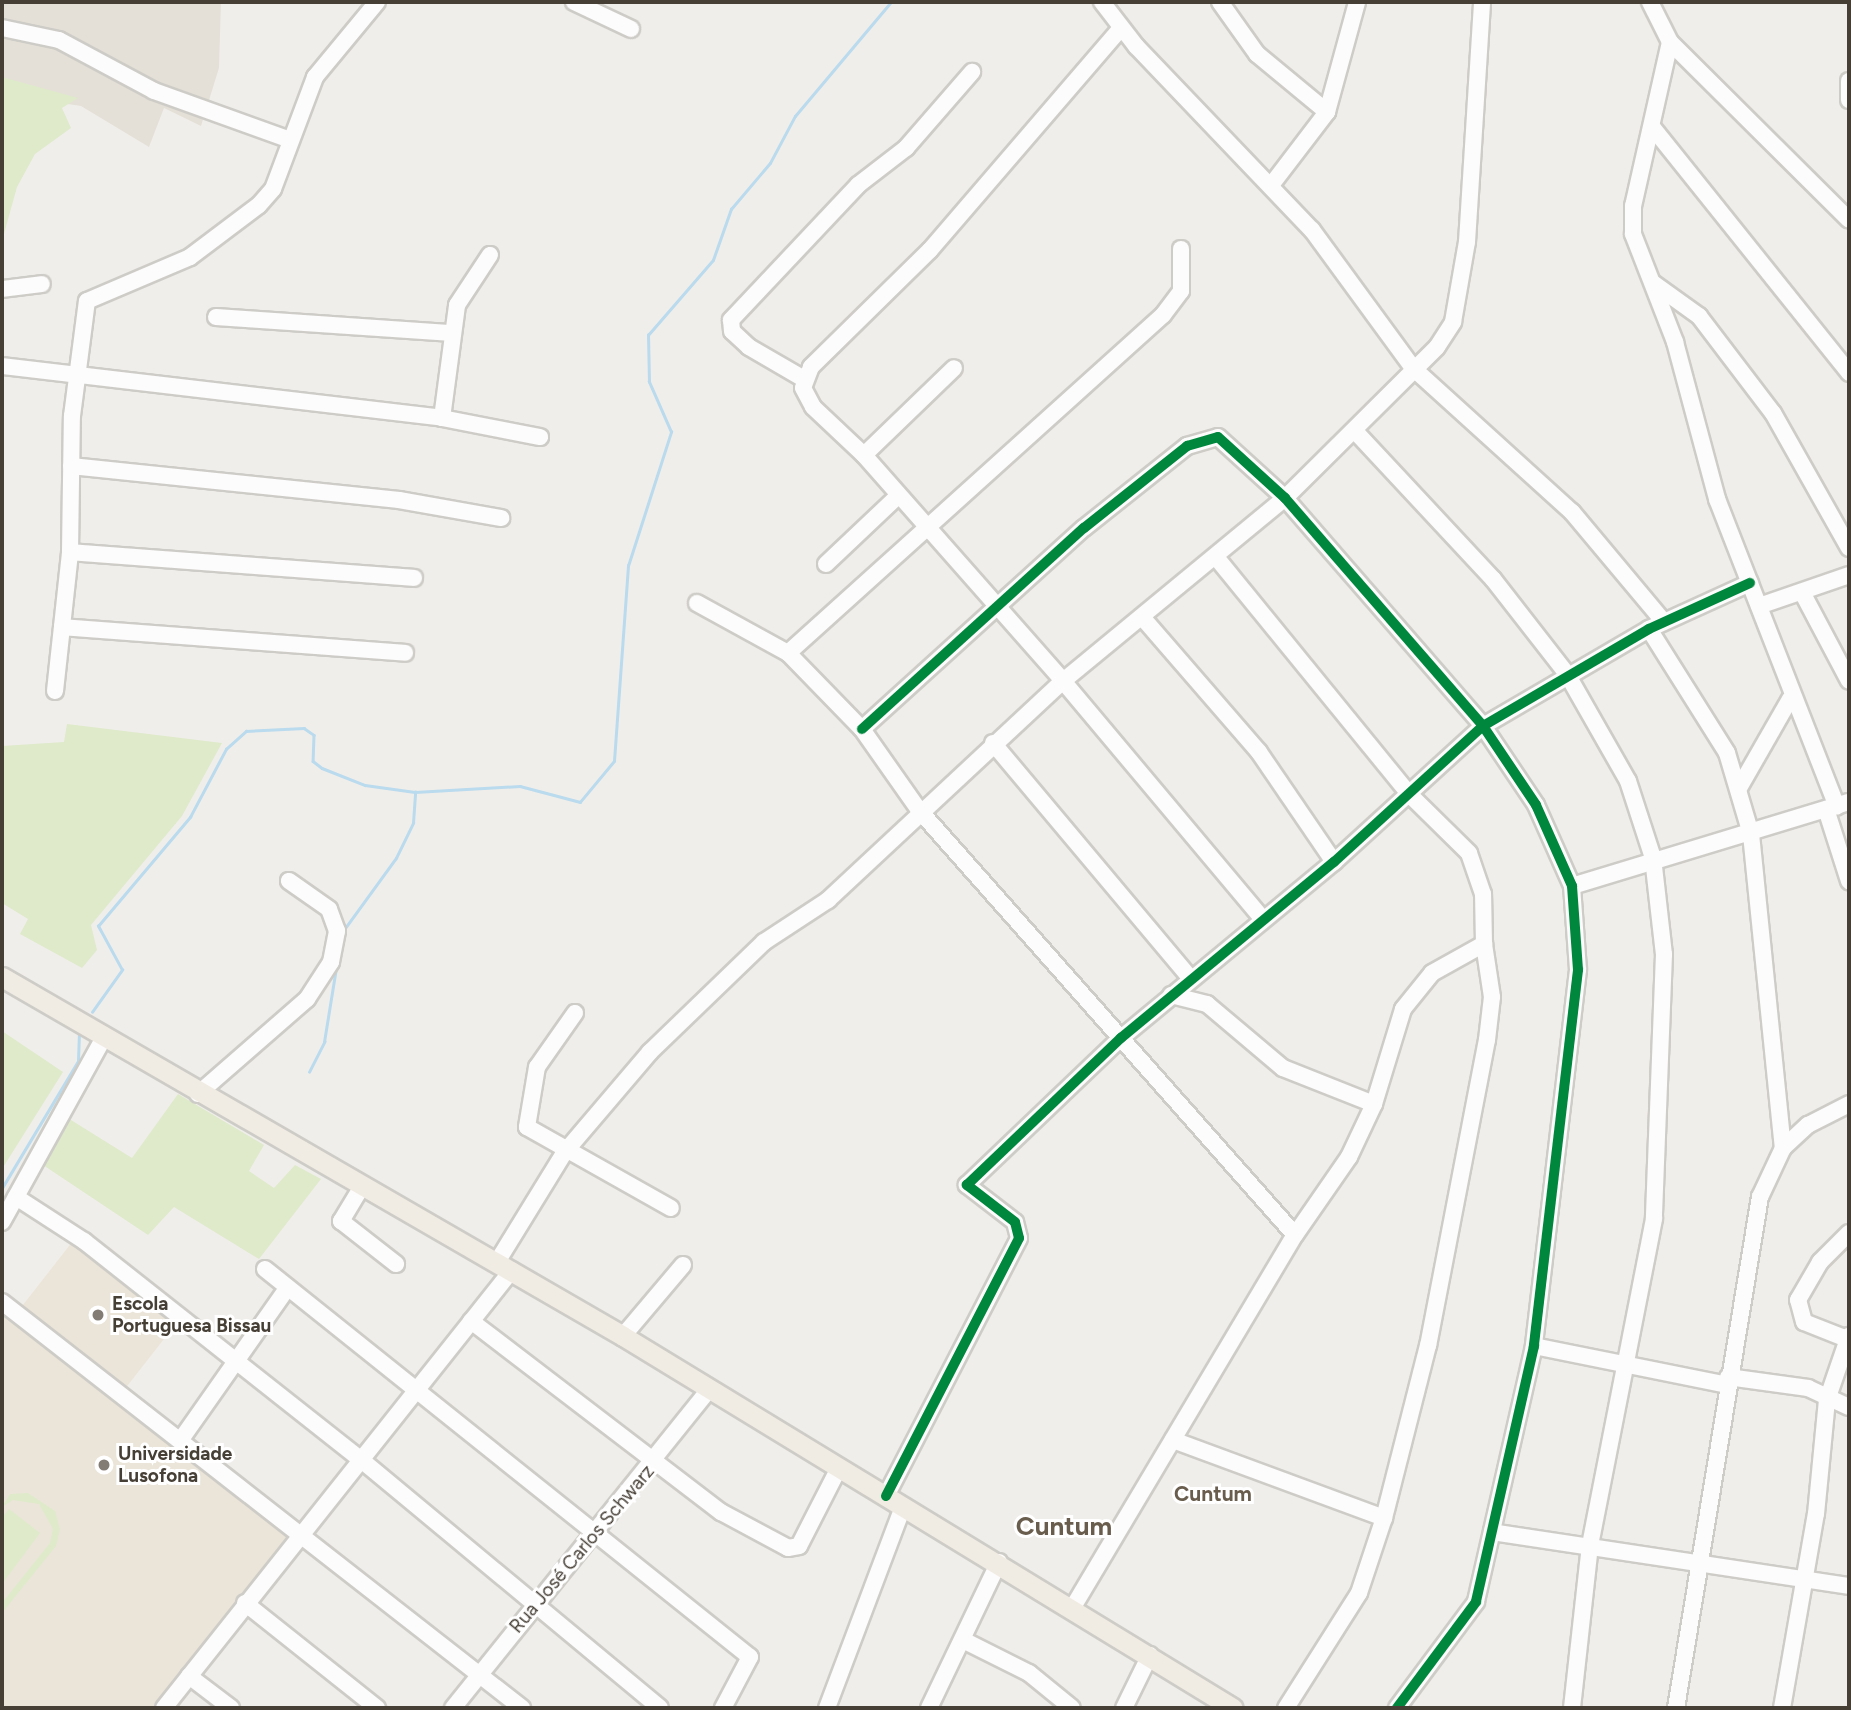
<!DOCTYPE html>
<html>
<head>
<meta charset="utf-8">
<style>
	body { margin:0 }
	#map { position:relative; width:1851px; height:1710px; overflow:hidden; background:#f0eeea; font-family:Figtree,sans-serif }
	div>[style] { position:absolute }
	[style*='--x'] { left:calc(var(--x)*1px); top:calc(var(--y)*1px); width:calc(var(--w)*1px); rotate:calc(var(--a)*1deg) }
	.residential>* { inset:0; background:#e4e0d7 }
	.education>* { inset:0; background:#ebe5d9; transform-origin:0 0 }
	.green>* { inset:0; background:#deeaca }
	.stream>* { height:2.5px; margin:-1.25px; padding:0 1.25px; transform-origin:1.25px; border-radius:1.25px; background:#badaee }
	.roads { filter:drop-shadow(2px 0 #ceccc7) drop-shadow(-2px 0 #ceccc7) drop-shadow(0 2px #ceccc7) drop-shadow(0 -2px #ceccc7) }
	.minor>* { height:16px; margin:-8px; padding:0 8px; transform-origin:8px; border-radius:8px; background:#fdfcfc }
	.major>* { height:19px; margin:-9.5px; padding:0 9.5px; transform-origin:9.5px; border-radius:9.5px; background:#f1ece3 }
	.cycleway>* { height:10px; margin:-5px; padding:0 5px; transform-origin:5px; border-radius:5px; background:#00873e }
	.dots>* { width:19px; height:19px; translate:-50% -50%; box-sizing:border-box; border:4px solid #fff; border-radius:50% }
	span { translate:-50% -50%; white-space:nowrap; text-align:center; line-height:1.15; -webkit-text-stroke:6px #fff; paint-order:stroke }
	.poi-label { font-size:19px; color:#463f36; font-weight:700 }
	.left { translate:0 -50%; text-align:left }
	.street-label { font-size:19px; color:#463f36 }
	.neighbourhood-label { font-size:21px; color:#695d4d; font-weight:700 }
	.district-label { font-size:26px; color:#695d4d; font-weight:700 }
	.frame { position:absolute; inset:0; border:4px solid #463f36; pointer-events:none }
</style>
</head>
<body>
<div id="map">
	<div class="residential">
		<i style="clip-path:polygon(2px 2px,221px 2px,219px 68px,201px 126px,164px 108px,149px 147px,81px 106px,2px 94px)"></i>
	</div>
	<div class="education">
		<i style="left:73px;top:1241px;width:132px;height:87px;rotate:38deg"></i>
		<i style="clip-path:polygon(2px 1310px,293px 1533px,159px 1708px,2px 1708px)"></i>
	</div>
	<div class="green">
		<i style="clip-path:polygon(2px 77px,78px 98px,62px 108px,71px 128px,35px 154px,17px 187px,2px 241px)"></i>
		<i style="clip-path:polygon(67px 724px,222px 743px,182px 816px,91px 925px,97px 950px,82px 968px,20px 934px,28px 919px,2px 903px,2px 746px,64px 742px)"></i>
		<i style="clip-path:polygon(2px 1031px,63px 1072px,2px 1169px)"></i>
		<i style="clip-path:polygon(178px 1094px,264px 1145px,249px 1171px,274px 1188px,295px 1165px,321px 1179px,259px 1259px,174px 1207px,148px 1235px,37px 1161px,63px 1115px,132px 1158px)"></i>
		<i style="clip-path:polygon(28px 1493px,55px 1511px,60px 1529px,56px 1546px,2px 1613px,2px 1603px,50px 1543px,53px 1529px,39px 1504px,13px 1500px,2px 1507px,10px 1494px)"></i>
		<i style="clip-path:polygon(9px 1509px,40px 1533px,2px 1584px,2px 1518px)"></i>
	</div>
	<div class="stream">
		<i style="--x:343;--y:931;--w:90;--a:-54"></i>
		<i style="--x:396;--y:858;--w:39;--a:-64"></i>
		<i style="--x:413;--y:823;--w:31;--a:-86"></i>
		<i style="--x:92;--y:1012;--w:52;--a:-54.5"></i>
		<i style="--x:122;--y:970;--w:50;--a:-118.6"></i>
		<i style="--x:98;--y:926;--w:143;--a:-49.8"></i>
		<i style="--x:190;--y:817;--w:77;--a:-62.1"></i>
		<i style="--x:226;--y:749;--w:27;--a:-42"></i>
		<i style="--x:246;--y:731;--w:58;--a:-3"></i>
		<i style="--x:304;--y:728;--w:12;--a:35"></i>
		<i style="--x:314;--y:735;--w:26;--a:92"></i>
		<i style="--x:313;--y:761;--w:11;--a:38"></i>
		<i style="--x:322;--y:768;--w:46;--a:21.6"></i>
		<i style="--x:365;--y:785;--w:50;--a:8"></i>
		<i style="--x:415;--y:792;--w:105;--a:-3.3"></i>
		<i style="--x:520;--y:786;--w:62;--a:14.9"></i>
		<i style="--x:580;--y:802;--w:53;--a:-50.3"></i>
		<i style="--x:614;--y:761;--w:196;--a:-85.9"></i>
		<i style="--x:628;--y:566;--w:141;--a:-72.2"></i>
		<i style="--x:671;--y:432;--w:55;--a:-113.7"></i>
		<i style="--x:649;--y:382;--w:47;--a:-91.2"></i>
		<i style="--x:648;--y:335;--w:99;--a:-49.1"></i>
		<i style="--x:713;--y:260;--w:54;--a:-70.6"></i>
		<i style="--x:731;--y:209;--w:60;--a:-49.7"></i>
		<i style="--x:770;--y:163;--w:53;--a:-62"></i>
		<i style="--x:795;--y:116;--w:149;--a:-49.9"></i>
		<i style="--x:309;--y:1072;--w:34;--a:-63"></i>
		<i style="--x:324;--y:1042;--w:75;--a:-80.8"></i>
		<i style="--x:2;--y:1188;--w:148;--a:-59.1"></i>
		<i style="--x:78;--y:1061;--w:26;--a:-88"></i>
	</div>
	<div class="roads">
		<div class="minor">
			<i style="--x:574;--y:2;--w:63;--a:25.3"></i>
			<i style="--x:1102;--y:2;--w:56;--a:52.3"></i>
			<i style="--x:1136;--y:46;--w:255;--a:46.3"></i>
			<i style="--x:1312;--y:230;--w:171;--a:53.8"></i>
			<i style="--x:1413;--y:368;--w:215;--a:42.2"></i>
			<i style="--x:1572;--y:512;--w:143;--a:50.1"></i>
			<i style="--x:1220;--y:2;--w:64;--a:54.6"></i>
			<i style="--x:1257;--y:54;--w:91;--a:39.6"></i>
			<i style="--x:1650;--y:2;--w:45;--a:63.4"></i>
			<i style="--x:1670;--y:42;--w:252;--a:44.8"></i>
			<i style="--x:2;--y:28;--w:58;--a:11.9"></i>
			<i style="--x:59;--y:40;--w:108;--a:28.2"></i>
			<i style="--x:154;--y:91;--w:145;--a:19.8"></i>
			<i style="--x:1121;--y:28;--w:293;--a:130.7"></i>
			<i style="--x:930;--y:250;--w:167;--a:135.5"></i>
			<i style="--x:811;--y:367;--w:22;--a:111"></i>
			<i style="--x:803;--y:388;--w:21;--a:62"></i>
			<i style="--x:813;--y:407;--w:70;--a:43.3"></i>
			<i style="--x:864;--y:455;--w:301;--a:48.6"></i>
			<i style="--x:1063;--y:681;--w:311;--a:50"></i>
			<i style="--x:1670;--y:42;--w:168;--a:102.7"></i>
			<i style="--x:1633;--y:206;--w:28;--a:90"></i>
			<i style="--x:1633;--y:234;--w:116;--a:68.7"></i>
			<i style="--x:1675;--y:342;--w:163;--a:75"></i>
			<i style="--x:1717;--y:499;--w:330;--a:68.7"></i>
			<i style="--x:1849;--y:81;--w:19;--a:90"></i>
			<i style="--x:1653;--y:128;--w:314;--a:51.3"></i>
			<i style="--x:1272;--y:184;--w:91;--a:-52.6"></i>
			<i style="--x:1327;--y:112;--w:114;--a:-74.7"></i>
			<i style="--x:1653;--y:283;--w:57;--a:35.7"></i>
			<i style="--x:1699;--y:316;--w:122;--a:52.7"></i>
			<i style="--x:1773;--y:413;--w:155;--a:60.6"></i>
			<i style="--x:2;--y:289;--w:40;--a:-7.1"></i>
			<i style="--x:216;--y:317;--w:237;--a:3.9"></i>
			<i style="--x:2;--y:366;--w:443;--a:6.7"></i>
			<i style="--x:442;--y:418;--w:100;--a:11"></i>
			<i style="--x:804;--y:379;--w:64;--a:-149.8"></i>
			<i style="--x:749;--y:347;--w:23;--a:-137"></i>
			<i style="--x:732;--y:331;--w:11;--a:-95"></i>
			<i style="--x:731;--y:320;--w:185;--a:-46.7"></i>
			<i style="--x:858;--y:185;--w:61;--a:-37.6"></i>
			<i style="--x:906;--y:148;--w:101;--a:-49"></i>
			<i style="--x:442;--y:418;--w:114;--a:-82.4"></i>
			<i style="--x:457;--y:305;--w:60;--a:-56.6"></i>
			<i style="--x:1354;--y:430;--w:204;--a:47"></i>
			<i style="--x:1493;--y:579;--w:120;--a:52.1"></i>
			<i style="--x:1567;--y:674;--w:123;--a:60.3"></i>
			<i style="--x:1628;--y:781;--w:81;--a:72"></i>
			<i style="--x:1653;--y:858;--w:97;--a:83.5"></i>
			<i style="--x:1664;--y:954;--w:265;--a:92.2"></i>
			<i style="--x:1654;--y:1219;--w:332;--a:101.1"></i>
			<i style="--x:1590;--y:1545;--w:164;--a:96.3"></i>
			<i style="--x:864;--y:455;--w:125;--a:-44"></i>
			<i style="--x:71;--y:466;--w:330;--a:5.9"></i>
			<i style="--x:399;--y:500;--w:104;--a:10"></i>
			<i style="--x:70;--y:552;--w:345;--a:4.3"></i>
			<i style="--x:826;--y:564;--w:100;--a:-43.4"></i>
			<i style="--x:1803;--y:594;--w:98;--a:62.1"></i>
			<i style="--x:697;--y:603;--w:104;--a:28.8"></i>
			<i style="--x:788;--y:653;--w:106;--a:45.8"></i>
			<i style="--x:862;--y:729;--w:99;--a:54.9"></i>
			<i style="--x:919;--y:810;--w:567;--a:48.5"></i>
			<i style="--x:1759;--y:606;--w:95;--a:-19"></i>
			<i style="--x:1142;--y:617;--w:179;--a:49.1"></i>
			<i style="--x:1259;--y:752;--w:133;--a:55.7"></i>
			<i style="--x:62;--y:627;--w:344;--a:4.3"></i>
			<i style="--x:1649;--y:629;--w:146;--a:57.8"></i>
			<i style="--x:1727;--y:753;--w:84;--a:73.5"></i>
			<i style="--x:1751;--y:834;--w:316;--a:84.2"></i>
			<i style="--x:788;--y:653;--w:505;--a:-42.03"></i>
			<i style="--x:1163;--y:315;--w:30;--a:-53"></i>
			<i style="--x:1181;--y:291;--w:42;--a:-90"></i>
			<i style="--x:55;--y:691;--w:140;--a:-83.8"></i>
			<i style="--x:70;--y:552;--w:136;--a:-89.2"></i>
			<i style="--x:72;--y:416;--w:116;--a:-82.6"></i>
			<i style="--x:87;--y:301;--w:112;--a:-23.1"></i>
			<i style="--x:190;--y:257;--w:86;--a:-37"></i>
			<i style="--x:259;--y:205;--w:21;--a:-49"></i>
			<i style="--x:273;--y:189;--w:120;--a:-69.4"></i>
			<i style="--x:315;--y:77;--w:97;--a:-50.4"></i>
			<i style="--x:862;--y:729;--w:299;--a:-42.2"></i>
			<i style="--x:1084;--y:528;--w:132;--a:-38.5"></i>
			<i style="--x:1187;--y:446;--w:32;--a:-16"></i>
			<i style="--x:1218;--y:437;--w:91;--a:42.3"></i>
			<i style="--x:1285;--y:498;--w:302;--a:49"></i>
			<i style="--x:1483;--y:726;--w:95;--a:56.1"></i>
			<i style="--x:1536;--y:805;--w:89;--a:66"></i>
			<i style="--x:1572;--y:886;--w:84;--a:85.9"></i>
			<i style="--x:1578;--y:970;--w:379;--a:96.7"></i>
			<i style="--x:1534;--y:1346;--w:262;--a:102.8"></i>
			<i style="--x:1476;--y:1602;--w:132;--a:126.7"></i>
			<i style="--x:993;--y:743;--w:307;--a:50"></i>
			<i style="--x:1739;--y:788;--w:103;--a:-60.2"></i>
			<i style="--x:1826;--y:809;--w:76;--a:72.3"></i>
			<i style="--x:1572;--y:886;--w:289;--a:-16.9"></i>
			<i style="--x:1171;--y:995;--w:37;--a:14"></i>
			<i style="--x:1207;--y:1004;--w:99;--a:40.1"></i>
			<i style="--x:1283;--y:1068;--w:98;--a:21.6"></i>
			<i style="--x:575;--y:1013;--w:66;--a:125.1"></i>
			<i style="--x:537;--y:1067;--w:61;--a:99.5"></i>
			<i style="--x:527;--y:1127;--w:165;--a:29.4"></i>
			<i style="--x:198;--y:1094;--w:145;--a:-41.1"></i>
			<i style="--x:307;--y:999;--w:44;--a:-57"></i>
			<i style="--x:331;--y:962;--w:32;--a:-79"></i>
			<i style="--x:337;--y:931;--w:23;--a:-110"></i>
			<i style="--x:329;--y:909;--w:49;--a:-145"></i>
			<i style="--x:361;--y:1188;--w:39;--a:121"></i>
			<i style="--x:341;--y:1221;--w:70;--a:38"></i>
			<i style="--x:16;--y:1197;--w:81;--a:32.9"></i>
			<i style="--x:84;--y:1241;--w:350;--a:38.3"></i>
			<i style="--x:359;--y:1458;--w:391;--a:39.7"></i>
			<i style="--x:2;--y:1222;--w:211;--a:-61.1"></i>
			<i style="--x:497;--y:1262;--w:128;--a:-58.4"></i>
			<i style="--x:564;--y:1153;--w:133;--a:-49.6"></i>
			<i style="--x:650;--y:1052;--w:158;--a:-44"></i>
			<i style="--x:764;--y:942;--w:77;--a:-33.3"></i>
			<i style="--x:828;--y:900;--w:321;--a:-43"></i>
			<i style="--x:1063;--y:681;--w:288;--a:-39.5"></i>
			<i style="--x:1285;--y:498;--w:214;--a:-44.8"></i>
			<i style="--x:1437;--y:347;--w:30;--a:-57"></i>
			<i style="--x:1453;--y:322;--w:81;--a:-80.1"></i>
			<i style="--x:1467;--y:242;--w:240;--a:-86.4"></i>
			<i style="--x:265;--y:1269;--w:621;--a:38.66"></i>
			<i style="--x:750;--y:1657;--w:58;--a:117.9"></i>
			<i style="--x:2;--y:1302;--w:660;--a:37.98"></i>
			<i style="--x:471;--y:1321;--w:315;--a:37.4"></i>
			<i style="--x:721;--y:1512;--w:76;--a:28.2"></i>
			<i style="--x:788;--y:1548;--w:11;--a:-10"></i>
			<i style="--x:799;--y:1546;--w:88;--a:-62.9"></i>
			<i style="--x:623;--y:1336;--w:93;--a:-49.8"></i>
			<i style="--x:1847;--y:1339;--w:46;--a:-158.4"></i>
			<i style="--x:1804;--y:1322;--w:23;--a:-105"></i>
			<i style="--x:1798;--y:1300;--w:44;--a:-59.9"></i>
			<i style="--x:1820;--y:1262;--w:41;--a:-45"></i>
			<i style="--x:1534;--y:1346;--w:197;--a:11.4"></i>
			<i style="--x:1728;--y:1377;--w:81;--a:7.8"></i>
			<i style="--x:1808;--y:1388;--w:45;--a:24.9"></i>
			<i style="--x:182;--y:1438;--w:184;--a:-54.9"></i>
			<i style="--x:1173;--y:1440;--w:225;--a:20.3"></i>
			<i style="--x:1384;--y:1518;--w:178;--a:-75.7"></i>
			<i style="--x:1428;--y:1346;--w:312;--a:-79.1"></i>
			<i style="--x:1487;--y:1040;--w:43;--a:-83.4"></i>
			<i style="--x:1492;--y:997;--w:54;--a:-98.6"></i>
			<i style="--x:886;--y:1496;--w:290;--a:-62.7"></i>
			<i style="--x:1019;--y:1238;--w:16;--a:-104"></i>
			<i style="--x:1015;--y:1222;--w:61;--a:-142.4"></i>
			<i style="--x:967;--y:1185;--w:213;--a:-43.7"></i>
			<i style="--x:1121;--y:1038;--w:276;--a:-39.6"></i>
			<i style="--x:1334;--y:862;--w:202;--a:-42.4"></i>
			<i style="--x:1483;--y:726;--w:192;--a:-30.3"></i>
			<i style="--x:1649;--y:629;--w:111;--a:-24.5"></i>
			<i style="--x:1492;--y:1532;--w:361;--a:8.6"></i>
			<i style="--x:245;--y:1603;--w:169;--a:38.5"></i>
			<i style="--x:1073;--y:1607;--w:433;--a:-59.2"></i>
			<i style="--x:1295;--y:1235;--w:95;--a:-55.3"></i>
			<i style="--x:1349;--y:1157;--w:59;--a:-64.7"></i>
			<i style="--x:1374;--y:1104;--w:99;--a:-73"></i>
			<i style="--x:1403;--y:1009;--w:46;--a:-51.1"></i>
			<i style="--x:1432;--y:973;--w:60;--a:-29.1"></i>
			<i style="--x:1484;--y:944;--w:50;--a:-91.1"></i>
			<i style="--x:1483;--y:894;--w:43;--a:-108.9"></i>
			<i style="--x:1469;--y:853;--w:83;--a:-135.5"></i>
			<i style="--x:1410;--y:795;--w:307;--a:-129.2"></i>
			<i style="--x:963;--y:1640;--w:74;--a:26.6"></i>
			<i style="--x:1029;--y:1673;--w:55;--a:39.1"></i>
			<i style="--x:189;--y:1676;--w:53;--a:37.3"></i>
			<i style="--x:164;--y:1708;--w:559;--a:-51.53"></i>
			<i style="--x:453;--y:1708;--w:410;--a:-51.2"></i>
			<i style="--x:827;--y:1708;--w:215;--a:-69.3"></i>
			<i style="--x:929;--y:1708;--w:162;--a:-64.4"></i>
			<i style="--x:1124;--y:1708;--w:59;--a:-63.9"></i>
			<i style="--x:1286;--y:1708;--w:136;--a:-57.6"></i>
			<i style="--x:1359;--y:1593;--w:79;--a:-71.6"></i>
			<i style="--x:1676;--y:1708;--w:518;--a:-80.67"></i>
			<i style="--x:1760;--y:1197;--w:54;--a:-64.9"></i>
			<i style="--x:1783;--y:1148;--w:34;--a:-43"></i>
			<i style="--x:1808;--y:1125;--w:46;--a:-27.1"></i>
			<i style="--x:1782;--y:1708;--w:197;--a:-80.1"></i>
			<i style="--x:1816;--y:1514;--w:115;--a:-84.5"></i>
			<i style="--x:1827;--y:1400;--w:68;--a:-71"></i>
		</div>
		<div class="major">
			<i style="--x:2;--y:977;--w:717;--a:30.03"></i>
			<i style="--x:623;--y:1336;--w:714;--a:31.38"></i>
		</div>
	</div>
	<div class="cycleway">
		<i style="--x:862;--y:729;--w:299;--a:-42.2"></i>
		<i style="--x:1084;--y:528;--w:132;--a:-38.5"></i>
		<i style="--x:1187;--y:446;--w:32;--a:-16"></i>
		<i style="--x:1218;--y:437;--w:91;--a:42.3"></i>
		<i style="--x:1285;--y:498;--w:302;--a:49"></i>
		<i style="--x:1483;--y:726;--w:95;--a:56.1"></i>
		<i style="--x:1536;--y:805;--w:89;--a:66"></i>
		<i style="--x:1572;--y:886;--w:84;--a:85.9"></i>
		<i style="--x:1578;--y:970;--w:379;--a:96.7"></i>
		<i style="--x:1534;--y:1346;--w:262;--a:102.8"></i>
		<i style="--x:1476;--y:1602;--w:132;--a:126.7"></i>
		<i style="--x:886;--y:1496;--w:290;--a:-62.7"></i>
		<i style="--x:1019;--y:1238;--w:16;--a:-104"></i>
		<i style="--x:1015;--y:1222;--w:61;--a:-142.4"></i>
		<i style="--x:967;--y:1185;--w:213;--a:-43.7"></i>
		<i style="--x:1121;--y:1038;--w:276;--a:-39.6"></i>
		<i style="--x:1334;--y:862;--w:202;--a:-42.4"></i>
		<i style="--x:1483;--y:726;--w:192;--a:-30.3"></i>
		<i style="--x:1649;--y:629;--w:111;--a:-24.5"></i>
	</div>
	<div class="dots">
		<i style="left:98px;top:1315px;background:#827c75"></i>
		<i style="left:104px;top:1465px;background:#827c75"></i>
	</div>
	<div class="poi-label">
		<span class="left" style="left:112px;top:1315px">Escola<br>Portuguesa Bissau</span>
		<span class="left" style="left:118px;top:1465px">Universidade<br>Lusofona</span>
	</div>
	<div class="street-label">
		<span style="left:582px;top:1549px;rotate:-50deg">Rua José Carlos Schwarz</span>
	</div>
	<div class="neighbourhood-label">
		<span style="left:1213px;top:1494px">Cuntum</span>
	</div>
	<div class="district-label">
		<span style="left:1064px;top:1527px">Cuntum</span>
	</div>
	<div class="frame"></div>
</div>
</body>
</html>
